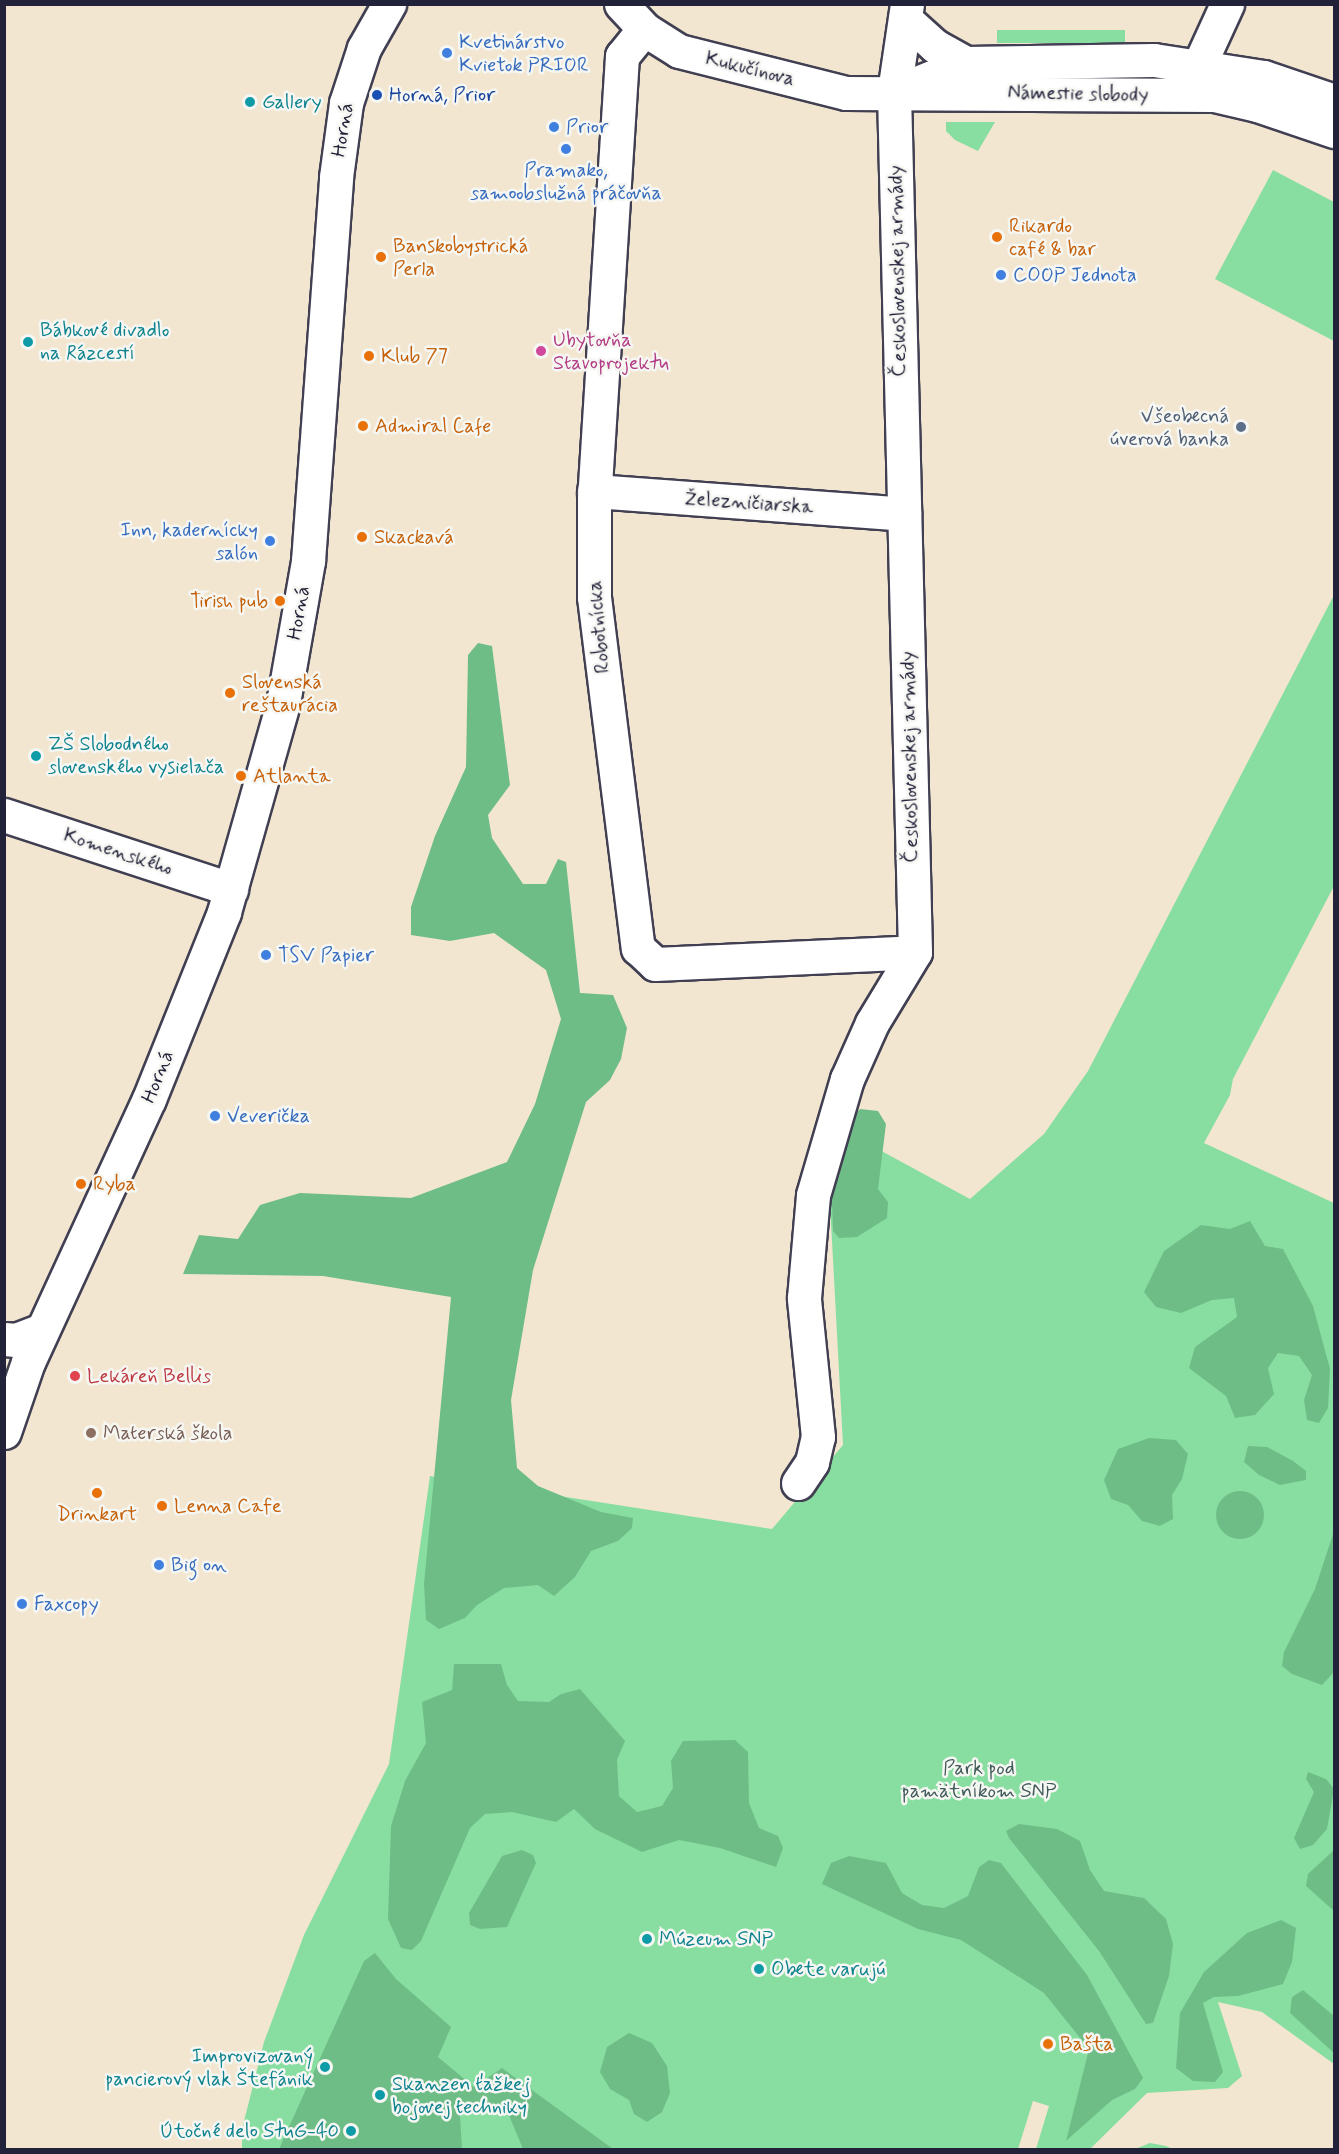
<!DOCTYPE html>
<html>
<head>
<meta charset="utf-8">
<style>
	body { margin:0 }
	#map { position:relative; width:1339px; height:2154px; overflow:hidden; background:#f2e6d1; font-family:Mynerve,sans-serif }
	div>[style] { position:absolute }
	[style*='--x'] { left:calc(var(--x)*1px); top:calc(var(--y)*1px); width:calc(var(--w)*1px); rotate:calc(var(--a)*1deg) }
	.green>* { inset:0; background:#88dea1; transform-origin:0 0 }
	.forest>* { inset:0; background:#6ebd87 }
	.round { border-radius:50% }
	.roads { filter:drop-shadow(2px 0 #413f52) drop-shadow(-2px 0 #413f52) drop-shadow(0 2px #413f52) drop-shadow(0 -2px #413f52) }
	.minor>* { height:33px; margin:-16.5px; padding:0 16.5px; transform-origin:16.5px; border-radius:16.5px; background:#fff }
	.dots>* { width:16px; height:16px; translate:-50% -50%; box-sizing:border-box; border:3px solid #f6f6f2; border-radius:50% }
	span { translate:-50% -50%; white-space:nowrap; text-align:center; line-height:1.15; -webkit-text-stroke:5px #f6f6f2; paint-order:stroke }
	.shop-label { font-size:20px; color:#366cbe }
	.left { translate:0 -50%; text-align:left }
	.right { translate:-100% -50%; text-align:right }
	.street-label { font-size:20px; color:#22223b }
	.transit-label { font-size:20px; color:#164399 }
	.culture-label { font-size:20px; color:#0d838f }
	.food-label { font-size:20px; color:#c56008 }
	.hotel-label { font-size:20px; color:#b23c85 }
	.service-label { font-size:20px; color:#4e5e75 }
	.health-label { font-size:20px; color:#be3a42 }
	.education-label { font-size:20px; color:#785e54 }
	.park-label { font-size:20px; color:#415a5a }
	.frame { position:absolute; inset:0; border:6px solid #22223b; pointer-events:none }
</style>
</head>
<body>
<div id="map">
	<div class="green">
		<i style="left:997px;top:30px;width:128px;height:13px"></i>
		<i style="clip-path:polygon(946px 122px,995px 122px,978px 151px,955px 140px,946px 131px)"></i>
		<i style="clip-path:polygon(1273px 170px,1334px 202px,1334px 341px,1215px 279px)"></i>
		<i style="clip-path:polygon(1334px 595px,1334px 886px,1233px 1079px,1230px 1095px,1204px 1143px,1334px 1203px,1334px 2064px,1262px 2012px,1218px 2002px,1242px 2076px,1228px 2088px,1147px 2093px,1090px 2149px,1036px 2149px,1049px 2106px,1033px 2101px,1018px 2149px,242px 2150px,242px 2129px,264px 2042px,304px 1935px,389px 1764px,430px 1476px,772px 1529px,843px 1445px,830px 1204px,874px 1147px,970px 1199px,1044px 1134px,1088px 1071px)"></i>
		<i style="clip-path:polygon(1150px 2143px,1166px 2146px,1173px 2149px,1135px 2149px)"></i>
	</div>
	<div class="forest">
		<i style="clip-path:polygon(478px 643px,492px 646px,510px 785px,488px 815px,492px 838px,523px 884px,546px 884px,558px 859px,566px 862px,580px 993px,613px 995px,627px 1028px,621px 1059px,610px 1080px,586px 1102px,533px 1270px,511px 1400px,517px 1468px,538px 1486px,601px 1512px,633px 1518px,632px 1528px,618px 1541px,591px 1551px,575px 1577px,554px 1596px,538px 1585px,504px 1588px,477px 1605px,465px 1618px,439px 1629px,426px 1620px,424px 1584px,451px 1297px,323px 1276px,183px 1274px,199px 1235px,238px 1239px,260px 1205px,300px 1193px,411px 1198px,507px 1162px,535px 1104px,561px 1019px,546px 970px,494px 933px,450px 941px,411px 935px,411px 907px,435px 836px,466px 767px,468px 655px)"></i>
		<i style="clip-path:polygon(860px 1109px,878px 1111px,886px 1124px,878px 1189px,888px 1202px,887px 1218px,857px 1237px,839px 1238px,833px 1231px,831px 1175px,849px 1120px)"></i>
		<i style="clip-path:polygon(1250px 1221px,1265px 1246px,1283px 1249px,1313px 1306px,1330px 1369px,1328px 1408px,1319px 1423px,1307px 1420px,1304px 1400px,1312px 1375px,1299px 1356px,1278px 1353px,1268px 1368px,1274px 1394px,1255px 1415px,1235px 1418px,1226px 1396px,1189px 1368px,1195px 1347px,1237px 1317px,1234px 1298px,1212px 1300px,1181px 1313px,1156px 1307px,1144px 1292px,1164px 1251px,1201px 1225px,1230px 1229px)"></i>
		<i style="clip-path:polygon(1149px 1438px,1176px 1440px,1188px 1454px,1182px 1479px,1172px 1495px,1173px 1519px,1160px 1526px,1142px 1521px,1128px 1505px,1111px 1499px,1104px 1480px,1118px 1449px)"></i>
		<i style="clip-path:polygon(1248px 1446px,1267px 1447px,1293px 1461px,1306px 1471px,1306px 1480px,1280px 1485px,1259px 1475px,1244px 1462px)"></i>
		<i class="round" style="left:1216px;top:1491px;width:48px;height:48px"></i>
		<i style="clip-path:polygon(1334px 1531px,1334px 1672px,1322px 1685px,1292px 1674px,1282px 1666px,1284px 1652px,1315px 1589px)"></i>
		<i style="clip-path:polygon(454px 1664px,501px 1664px,507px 1685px,518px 1701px,549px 1702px,561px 1694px,580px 1689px,625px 1741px,617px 1760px,619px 1796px,637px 1812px,662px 1806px,673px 1788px,671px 1761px,683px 1741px,735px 1740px,748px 1752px,749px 1803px,759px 1828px,778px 1836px,783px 1848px,776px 1867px,720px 1848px,679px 1840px,642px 1852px,595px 1829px,574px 1809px,556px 1822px,512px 1812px,485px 1814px,470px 1828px,421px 1941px,412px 1950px,401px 1948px,388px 1919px,391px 1826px,405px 1781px,426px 1743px,422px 1702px,452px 1690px)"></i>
		<i style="clip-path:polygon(1308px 1772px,1326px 1779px,1334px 1789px,1327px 1829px,1313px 1845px,1300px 1849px,1294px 1838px,1314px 1792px,1306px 1779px)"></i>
		<i style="clip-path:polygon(1019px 1824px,1057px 1829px,1080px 1841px,1090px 1870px,1104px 1891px,1144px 1898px,1166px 1919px,1173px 1944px,1169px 1976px,1153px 2023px,1146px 2024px,1099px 1951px,1009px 1838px,1006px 1831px)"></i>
		<i style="clip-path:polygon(522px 1850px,533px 1855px,536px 1863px,507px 1927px,480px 1929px,470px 1925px,469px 1913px,502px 1856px)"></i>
		<i style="clip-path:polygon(1334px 1850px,1334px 1911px,1306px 1886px,1308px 1874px)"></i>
		<i style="clip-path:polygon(849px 1856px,886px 1863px,902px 1893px,922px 1905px,944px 1908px,968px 1896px,979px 1867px,989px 1860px,1001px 1863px,1087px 1975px,1143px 2078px,1135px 2089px,1112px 2100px,1066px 2141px,1089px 2049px,1044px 1993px,961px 1940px,918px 1929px,822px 1884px,831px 1863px)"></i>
		<i style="clip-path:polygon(1281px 1920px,1296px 1928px,1292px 1962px,1283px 1984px,1238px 1996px,1214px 1997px,1203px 2003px,1223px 2072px,1215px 2082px,1193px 2081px,1176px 2068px,1180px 2013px,1204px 1972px,1247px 1933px)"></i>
		<i style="clip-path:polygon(375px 1953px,396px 1979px,451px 2027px,438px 2057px,474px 2087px,502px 2068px,613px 2149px,523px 2149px,508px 2113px,482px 2102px,460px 2116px,462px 2149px,279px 2149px,364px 1961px)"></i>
		<i style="clip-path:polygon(1303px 1990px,1334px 2016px,1334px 2053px,1290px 2013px,1292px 1997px)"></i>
		<i style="clip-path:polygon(629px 2033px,652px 2043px,667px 2066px,670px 2093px,662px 2112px,647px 2122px,634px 2114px,629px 2100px,610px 2089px,600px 2072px,607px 2047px)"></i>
	</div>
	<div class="roads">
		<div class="minor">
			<i style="--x:621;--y:4;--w:34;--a:47"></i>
			<i style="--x:644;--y:29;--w:41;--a:32.2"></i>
			<i style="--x:679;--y:51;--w:172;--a:14.1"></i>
			<i style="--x:846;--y:93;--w:368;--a:0.3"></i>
			<i style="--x:1214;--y:95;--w:44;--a:13.1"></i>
			<i style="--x:1257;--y:105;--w:81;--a:18.7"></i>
			<i style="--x:905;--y:19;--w:40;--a:42"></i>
			<i style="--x:935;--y:46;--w:35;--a:29"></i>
			<i style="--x:644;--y:29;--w:35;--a:129"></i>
			<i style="--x:622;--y:56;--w:443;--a:93.6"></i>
			<i style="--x:594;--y:498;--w:99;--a:90"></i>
			<i style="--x:594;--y:597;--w:354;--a:82.9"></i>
			<i style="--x:638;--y:948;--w:23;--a:43"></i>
			<i style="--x:655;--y:964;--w:260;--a:-2.6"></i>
			<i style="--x:1190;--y:85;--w:89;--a:-65.4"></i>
			<i style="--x:907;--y:87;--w:64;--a:-22.1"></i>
			<i style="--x:966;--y:63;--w:188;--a:-0.9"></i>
			<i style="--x:1154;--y:60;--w:111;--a:8.8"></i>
			<i style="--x:1264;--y:77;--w:74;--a:18.9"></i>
			<i style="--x:594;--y:491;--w:311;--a:4.2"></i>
			<i style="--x:4;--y:815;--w:239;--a:18.1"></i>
			<i style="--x:4;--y:1339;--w:12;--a:5"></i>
			<i style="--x:16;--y:1340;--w:28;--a:-21"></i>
			<i style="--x:4;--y:1432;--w:74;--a:-71.1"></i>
			<i style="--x:28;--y:1362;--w:289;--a:-65.3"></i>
			<i style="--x:149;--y:1099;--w:201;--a:-68.1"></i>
			<i style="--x:224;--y:912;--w:217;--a:-74.2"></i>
			<i style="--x:283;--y:703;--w:144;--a:-80"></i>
			<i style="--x:308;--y:561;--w:385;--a:-85.8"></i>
			<i style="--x:336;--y:177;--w:75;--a:-82.3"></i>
			<i style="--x:346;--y:103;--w:58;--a:-71.9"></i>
			<i style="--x:364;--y:48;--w:51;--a:-60.4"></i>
			<i style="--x:798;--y:1483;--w:25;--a:-56"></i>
			<i style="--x:812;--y:1462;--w:26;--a:-77"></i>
			<i style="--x:818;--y:1437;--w:140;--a:-95.8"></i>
			<i style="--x:804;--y:1298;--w:103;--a:-85"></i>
			<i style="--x:813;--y:1195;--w:121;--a:-73.7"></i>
			<i style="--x:847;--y:1079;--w:61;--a:-65.9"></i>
			<i style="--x:872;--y:1023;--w:83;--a:-58.8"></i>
			<i style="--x:915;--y:952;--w:860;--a:-91.4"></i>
			<i style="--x:894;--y:92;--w:89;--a:-81.6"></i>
		</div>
	</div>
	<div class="dots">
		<i style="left:447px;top:53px;background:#3f7fe0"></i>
		<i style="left:377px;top:95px;background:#1a4fb4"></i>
		<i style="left:250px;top:102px;background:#0f9aa8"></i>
		<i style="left:554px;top:127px;background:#3f7fe0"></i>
		<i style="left:566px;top:149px;background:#3f7fe0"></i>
		<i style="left:997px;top:237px;background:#e8710a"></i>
		<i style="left:381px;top:257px;background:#e8710a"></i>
		<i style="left:1001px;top:275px;background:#3f7fe0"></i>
		<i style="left:28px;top:342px;background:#0f9aa8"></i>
		<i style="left:541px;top:351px;background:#d1479c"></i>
		<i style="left:369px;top:356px;background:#e8710a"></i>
		<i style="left:363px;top:426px;background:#e8710a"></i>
		<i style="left:1241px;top:427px;background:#5c6f8a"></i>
		<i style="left:362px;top:537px;background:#e8710a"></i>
		<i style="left:270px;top:541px;background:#3f7fe0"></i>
		<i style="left:280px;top:601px;background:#e8710a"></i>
		<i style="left:230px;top:693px;background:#e8710a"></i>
		<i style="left:36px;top:756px;background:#0f9aa8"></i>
		<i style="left:241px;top:776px;background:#e8710a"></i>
		<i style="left:266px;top:955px;background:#3f7fe0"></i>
		<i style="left:215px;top:1116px;background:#3f7fe0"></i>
		<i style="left:81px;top:1184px;background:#e8710a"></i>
		<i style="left:75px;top:1376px;background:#e0444e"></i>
		<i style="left:91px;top:1433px;background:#8d6e63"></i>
		<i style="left:97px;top:1493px;background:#e8710a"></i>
		<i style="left:162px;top:1506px;background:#e8710a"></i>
		<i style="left:159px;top:1565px;background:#3f7fe0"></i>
		<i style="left:22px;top:1604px;background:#3f7fe0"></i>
		<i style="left:647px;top:1939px;background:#0f9aa8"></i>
		<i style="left:759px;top:1969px;background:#0f9aa8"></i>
		<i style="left:1048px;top:2044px;background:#e8710a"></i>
		<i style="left:325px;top:2067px;background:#0f9aa8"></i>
		<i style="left:380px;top:2095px;background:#0f9aa8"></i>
		<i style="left:351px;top:2131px;background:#0f9aa8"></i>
	</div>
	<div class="shop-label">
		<span class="left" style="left:459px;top:54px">Kvetinárstvo<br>Kvietok PRIOR</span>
		<span class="left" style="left:566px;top:127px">Prior</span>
		<span style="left:566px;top:182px">Pramako,<br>samoobslužná práčovňa</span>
		<span class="left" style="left:1013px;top:275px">COOP Jednota</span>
		<span class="right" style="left:258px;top:542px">Inn, kadernícky<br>salón</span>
		<span class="left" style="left:278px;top:955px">TSV Papier</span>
		<span class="left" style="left:227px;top:1116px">Veverička</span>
		<span class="left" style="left:171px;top:1565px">Big on</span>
		<span class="left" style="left:34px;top:1604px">Faxcopy</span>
	</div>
	<div class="street-label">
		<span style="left:750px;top:69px;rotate:14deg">Kukučínova</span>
		<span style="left:1078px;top:94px;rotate:1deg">Námestie slobody</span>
		<span style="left:343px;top:130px;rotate:-81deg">Horná</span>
		<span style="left:898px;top:271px;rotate:-91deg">Československej armády</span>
		<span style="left:749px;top:503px;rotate:4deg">Železničiarska</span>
		<span style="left:299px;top:613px;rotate:-80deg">Horná</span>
		<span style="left:599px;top:627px;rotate:-95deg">Robotnícka</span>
		<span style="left:910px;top:757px;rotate:-91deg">Československej armády</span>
		<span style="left:118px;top:852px;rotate:18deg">Komenského</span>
		<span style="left:158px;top:1077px;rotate:-68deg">Horná</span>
	</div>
	<div class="transit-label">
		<span class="left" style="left:389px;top:95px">Horná, Prior</span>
	</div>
	<div class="culture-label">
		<span class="left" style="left:262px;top:102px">Gallery</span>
		<span class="left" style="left:40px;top:342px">Bábkové divadlo<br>na Rázcestí</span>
		<span class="left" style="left:48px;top:756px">ZŠ Slobodného<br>slovenského vysielača</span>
		<span class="left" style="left:659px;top:1939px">Múzeum SNP</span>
		<span class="left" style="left:771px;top:1969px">Obete varujú</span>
		<span class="right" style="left:313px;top:2068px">Improvizovaný<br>pancierový vlak Štefánik</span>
		<span class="left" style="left:392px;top:2096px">Skanzen ťažkej<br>bojovej techniky</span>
		<span class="right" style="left:339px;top:2131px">Útočné delo StuG-40</span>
	</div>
	<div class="food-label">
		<span class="left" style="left:1009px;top:238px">Rikardo<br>café &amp; bar</span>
		<span class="left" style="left:393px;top:258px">Banskobystrická<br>Perla</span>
		<span class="left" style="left:381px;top:356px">Klub 77</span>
		<span class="left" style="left:375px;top:426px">Admiral Cafe</span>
		<span class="left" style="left:374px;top:537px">Skackavá</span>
		<span class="right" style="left:268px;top:601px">Tirish pub</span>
		<span class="left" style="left:242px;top:694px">Slovenská<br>reštaurácia</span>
		<span class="left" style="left:253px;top:776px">Atlanta</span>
		<span class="left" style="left:93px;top:1184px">Ryba</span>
		<span class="left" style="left:174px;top:1506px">Lenna Cafe</span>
		<span style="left:97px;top:1514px">Drinkart</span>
		<span class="left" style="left:1060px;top:2044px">Bašta</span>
	</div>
	<div class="hotel-label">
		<span class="left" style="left:553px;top:352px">Ubytovňa<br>Stavoprojektu</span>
	</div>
	<div class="service-label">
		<span class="right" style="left:1229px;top:428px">Všeobecná<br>úverová banka</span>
	</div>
	<div class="health-label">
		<span class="left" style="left:87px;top:1376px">Lekáreň Bellis</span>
	</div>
	<div class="education-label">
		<span class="left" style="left:103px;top:1433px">Materská škola</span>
	</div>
	<div class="park-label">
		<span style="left:979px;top:1780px">Park pod<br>pamätníkom SNP</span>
	</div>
	<div class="frame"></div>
</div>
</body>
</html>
